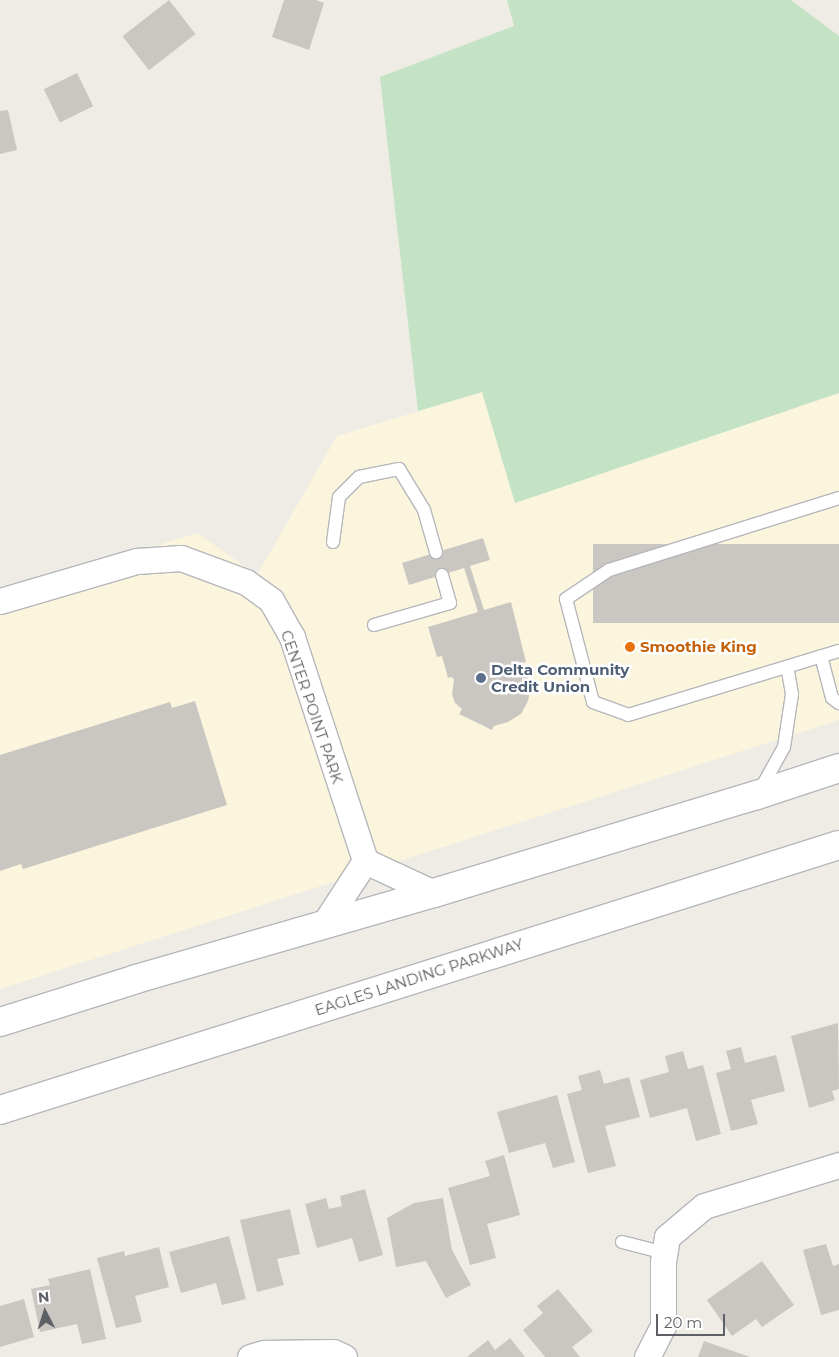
<!DOCTYPE html>
<html>
<head>
<meta charset="utf-8">
<style>
	body { margin:0 }
	#map { position:relative; width:839px; height:1357px; overflow:hidden; background:#eeece5; font-family:Montserrat,sans-serif }
	div>[style] { position:absolute }
	[style*='--x'] { left:calc(var(--x)*1px); top:calc(var(--y)*1px); width:calc(var(--w)*1px); rotate:calc(var(--a)*1deg) }
	.commercial>* { inset:0; background:#fbf5de }
	.green>* { inset:0; background:#c4e3c5 }
	.building>* { inset:0; background:#cac7c2; transform-origin:0 0 }
	.roads { filter:drop-shadow(1px 0 #b6b7bb) drop-shadow(-1px 0 #b6b7bb) drop-shadow(0 1px #b6b7bb) drop-shadow(0 -1px #b6b7bb) }
	.lane>* { height:12px; margin:-6px; padding:0 6px; transform-origin:6px; border-radius:6px; background:#fff }
	.street>* { height:25px; margin:-12.5px; padding:0 12.5px; transform-origin:12.5px; border-radius:12.5px; background:#fff }
	.secondary>* { height:28px; margin:-14px; padding:0 14px; transform-origin:14px; border-radius:14px; background:#fff }
	.dots>* { width:14px; height:14px; translate:-50% -50%; box-sizing:border-box; border:2px solid #fff; border-radius:50% }
	span { translate:-50% -50%; white-space:nowrap; text-align:center; line-height:1.15; -webkit-text-stroke:5px #fff; paint-order:stroke }
	.food-label { font-size:15px; color:#c56008; font-weight:700 }
	.left { translate:0 -50%; text-align:left }
	.service-label { font-size:15px; color:#4e5e75; font-weight:700 }
	.street-label { font-size:15px; color:#5d6064 }
	.north { position:absolute; left:20px; top:1287px; width:50px; height:50px; -webkit-text-stroke:4px #fff; paint-order:stroke; rotate:355deg; font-size:14px; font-weight:700; line-height:20px; text-align:center; color:#5d6064 }
	.north::after { content:''; display:block; margin:auto; width:18px; height:22px; background:#5d6064; clip-path:polygon(50% 0,100% 100%,50% 72%,0 100%) }
	.scale { position:absolute; left:656px; top:1314px; width:69px; height:22px; box-sizing:border-box; border:2px solid #5d6064; border-top:0; padding-left:6px; font-size:15px; line-height:18px; white-space:nowrap; color:#5d6064; -webkit-text-stroke:4px #fff; paint-order:stroke }
</style>
</head>
<body>
<div id="map">
	<div class="commercial">
		<i style="clip-path:polygon(482px 392px,515px 503px,839px 393px,839px 720px,0 989px,0 594px,197px 533px,257px 575px,337px 436px)"></i>
	</div>
	<div class="green">
		<i style="clip-path:polygon(507px 0,791px 0,839px 36px,839px 393px,515px 503px,482px 392px,418px 411px,380px 77px,514px 26px)"></i>
	</div>
	<div class="building">
		<i style="left:169px;top:0;width:43px;height:59px;rotate:52deg"></i>
		<i style="clip-path:polygon(284px 0,316px 0,324px 3px,309px 50px,272px 37px)"></i>
		<i style="left:77px;top:73px;width:37px;height:37px;rotate:64deg"></i>
		<i style="clip-path:polygon(8px 110px,17px 150px,0 154px,0 111px)"></i>
		<i style="clip-path:polygon(483px 538px,490px 560px,470px 566px,484px 610px,511px 602px,526px 662px,523px 663px,531px 686px,528px 701px,521px 714px,508px 722px,494px 726px,492px 730px,459px 714px,462px 709px,455px 703px,452px 694px,454px 680px,452px 677px,448px 678px,442px 656px,437px 657px,428px 627px,478px 612px,464px 568px,409px 585px,402px 563px)"></i>
		<i style="left:839px;top:544px;width:79px;height:246px;rotate:90deg"></i>
		<i style="clip-path:polygon(195px 701px,227px 805px,23px 869px,21px 864px,0 871px,0 755px,170px 702px,172px 708px)"></i>
		<i style="clip-path:polygon(838px 1023px,839px 1089px,832px 1091px,835px 1100px,809px 1108px,791px 1036px)"></i>
		<i style="clip-path:polygon(741px 1047px,745px 1063px,776px 1055px,785px 1091px,751px 1100px,758px 1124px,731px 1131px,716px 1073px,731px 1069px,726px 1051px)"></i>
		<i style="clip-path:polygon(683px 1051px,688px 1069px,703px 1065px,721px 1134px,696px 1141px,687px 1108px,650px 1118px,640px 1080px,669px 1072px,665px 1056px)"></i>
		<i style="clip-path:polygon(600px 1070px,604px 1084px,629px 1077px,640px 1117px,605px 1126px,616px 1166px,588px 1173px,567px 1094px,582px 1090px,578px 1076px)"></i>
		<i style="clip-path:polygon(557px 1095px,575px 1162px,553px 1168px,545px 1143px,509px 1153px,497px 1112px)"></i>
		<i style="clip-path:polygon(504px 1155px,520px 1215px,487px 1224px,496px 1258px,470px 1265px,448px 1188px,490px 1176px,485px 1161px)"></i>
		<i style="clip-path:polygon(365px 1189px,383px 1255px,359px 1262px,352px 1238px,317px 1248px,305px 1204px,326px 1198px,329px 1209px,342px 1206px,340px 1196px)"></i>
		<i style="clip-path:polygon(443px 1198px,452px 1250px,471px 1285px,446px 1298px,426px 1261px,396px 1267px,387px 1218px,414px 1203px)"></i>
		<i style="clip-path:polygon(290px 1209px,300px 1254px,277px 1259px,284px 1285px,257px 1292px,240px 1220px)"></i>
		<i style="clip-path:polygon(229px 1236px,246px 1299px,222px 1305px,216px 1283px,181px 1293px,169px 1252px)"></i>
		<i style="clip-path:polygon(826px 1244px,833px 1266px,839px 1264px,839px 1310px,821px 1315px,803px 1250px)"></i>
		<i style="clip-path:polygon(159px 1247px,169px 1287px,135px 1296px,142px 1322px,116px 1328px,97px 1258px,124px 1251px,125px 1256px)"></i>
		<i style="clip-path:polygon(762px 1261px,794px 1305px,762px 1327px,756px 1319px,732px 1336px,707px 1300px)"></i>
		<i style="clip-path:polygon(90px 1269px,106px 1339px,82px 1344px,77px 1324px,40px 1332px,31px 1289px,50px 1285px,48px 1279px)"></i>
		<i style="clip-path:polygon(558px 1289px,593px 1331px,572px 1347px,580px 1357px,545px 1357px,523px 1330px,543px 1313px,537px 1306px)"></i>
		<i style="clip-path:polygon(24px 1299px,34px 1337px,0 1347px,0 1306px)"></i>
		<i style="clip-path:polygon(510px 1338px,525px 1357px,467px 1357px,488px 1340px,495px 1350px)"></i>
		<i style="clip-path:polygon(704px 1341px,750px 1357px,698px 1357px)"></i>
	</div>
	<div class="roads">
		<div class="lane">
			<i style="--x:839;--y:498;--w:241;--a:162.6"></i>
			<i style="--x:609;--y:570;--w:52;--a:146"></i>
			<i style="--x:566;--y:599;--w:106;--a:75.3"></i>
			<i style="--x:593;--y:702;--w:37;--a:20"></i>
			<i style="--x:628;--y:715;--w:220;--a:-16.9"></i>
			<i style="--x:333;--y:542;--w:45;--a:-82.4"></i>
			<i style="--x:339;--y:497;--w:28;--a:-45"></i>
			<i style="--x:359;--y:477;--w:41;--a:-11.3"></i>
			<i style="--x:399;--y:469;--w:48;--a:58.6"></i>
			<i style="--x:424;--y:510;--w:44;--a:74.1"></i>
			<i style="--x:374;--y:625;--w:79;--a:-16.1"></i>
			<i style="--x:450;--y:603;--w:29;--a:-106"></i>
			<i style="--x:821;--y:656;--w:43;--a:75.3"></i>
			<i style="--x:832;--y:698;--w:9;--a:36"></i>
			<i style="--x:759;--y:792;--w:51;--a:-60.9"></i>
			<i style="--x:784;--y:747;--w:54;--a:-81.4"></i>
			<i style="--x:792;--y:694;--w:27;--a:-100"></i>
			<i style="--x:622;--y:1242;--w:44;--a:14.3"></i>
		</div>
		<div class="street">
			<i style="--x:0;--y:601;--w:143;--a:-16.3"></i>
			<i style="--x:137;--y:561;--w:44;--a:-3.9"></i>
			<i style="--x:181;--y:558;--w:69;--a:20.3"></i>
			<i style="--x:246;--y:582;--w:31;--a:36"></i>
			<i style="--x:271;--y:600;--w:43;--a:60.4"></i>
			<i style="--x:292;--y:637;--w:236;--a:71.9"></i>
			<i style="--x:365;--y:861;--w:76;--a:24.9"></i>
			<i style="--x:324;--y:924;--w:75;--a:-56.9"></i>
			<i style="--x:250;--y:1357;--w:15;--a:-16"></i>
			<i style="--x:264;--y:1353;--w:69;--a:-0.8"></i>
			<i style="--x:333;--y:1352;--w:12;--a:24"></i>
			<i style="--x:647;--y:1357;--w:35;--a:-63"></i>
			<i style="--x:663;--y:1326;--w:64;--a:-90"></i>
			<i style="--x:663;--y:1262;--w:25;--a:-81"></i>
			<i style="--x:667;--y:1237;--w:48;--a:-40"></i>
			<i style="--x:704;--y:1206;--w:141;--a:-16.9"></i>
		</div>
		<div class="secondary">
			<i style="--x:0;--y:1022;--w:143;--a:-17.5"></i>
			<i style="--x:136;--y:979;--w:310;--a:-16.1"></i>
			<i style="--x:434;--y:893;--w:338;--a:-16.9"></i>
			<i style="--x:757;--y:795;--w:86;--a:-18.2"></i>
			<i style="--x:0;--y:1110;--w:880;--a:-17.53"></i>
		</div>
	</div>
	<div class="dots">
		<i style="left:630px;top:647px;background:#e8710a"></i>
		<i style="left:481px;top:678px;background:#5c6f8a"></i>
	</div>
	<div class="food-label">
		<span class="left" style="left:640px;top:647px">Smoothie King</span>
	</div>
	<div class="service-label">
		<span class="left" style="left:491px;top:678px">Delta Community<br>Credit Union</span>
	</div>
	<div class="street-label">
		<span style="left:312px;top:707px;rotate:71deg">CENTER POINT PARK</span>
		<span style="left:419px;top:977px;rotate:-18deg">EAGLES LANDING PARKWAY</span>
	</div>
	<div class="north">N</div>
	<div class="scale">20 m</div>
</div>
</body>
</html>
